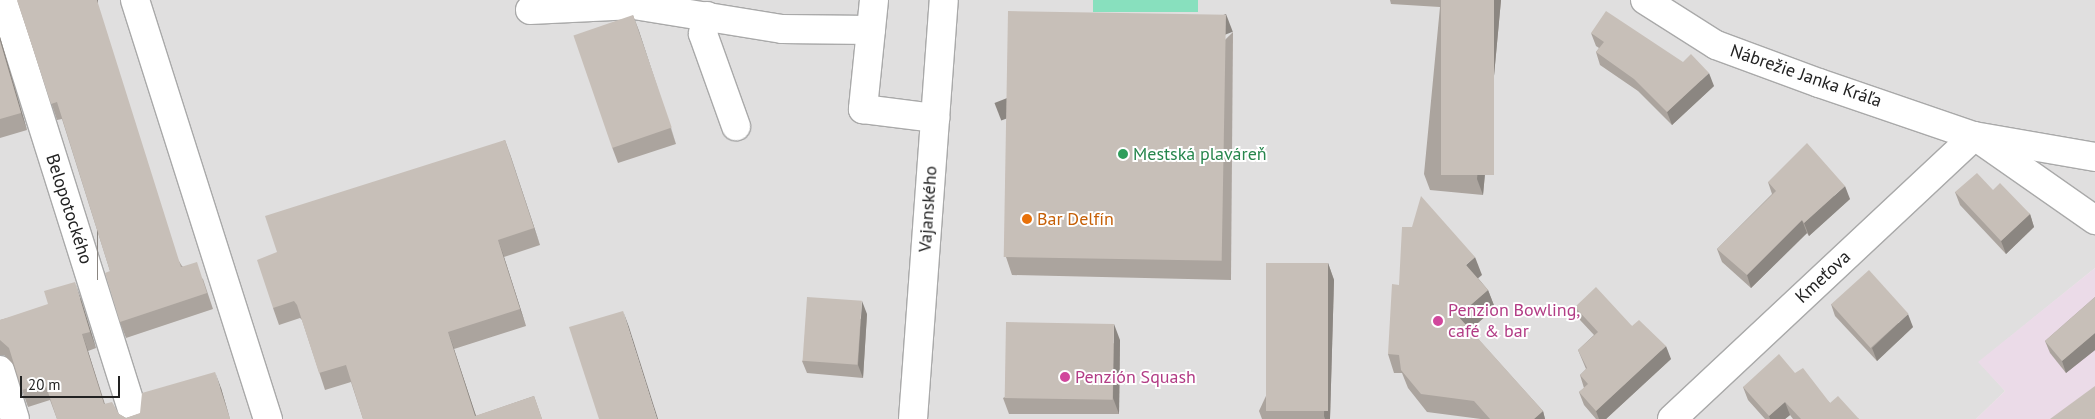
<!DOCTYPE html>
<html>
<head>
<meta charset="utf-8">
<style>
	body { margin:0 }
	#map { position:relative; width:2095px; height:419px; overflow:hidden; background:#f2efe9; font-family:"PT Sans",sans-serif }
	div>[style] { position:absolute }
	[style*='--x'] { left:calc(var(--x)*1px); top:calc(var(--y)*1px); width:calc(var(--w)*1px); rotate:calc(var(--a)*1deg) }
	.residential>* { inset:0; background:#e0dfdf }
	.industrial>* { inset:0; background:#ebdbe8 }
	.pitch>* { inset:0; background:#88e0be; transform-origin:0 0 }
	.roads { filter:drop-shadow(1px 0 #a9a9a9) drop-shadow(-1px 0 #a9a9a9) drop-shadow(0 1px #a9a9a9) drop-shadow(0 -1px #a9a9a9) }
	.minor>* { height:28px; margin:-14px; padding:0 14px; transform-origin:14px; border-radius:14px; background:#fff }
	.wall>* { inset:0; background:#aba49e }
	.shaded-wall>* { inset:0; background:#8b8681; transform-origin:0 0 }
	.building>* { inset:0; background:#c7bfb8; transform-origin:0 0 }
	.dots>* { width:14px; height:14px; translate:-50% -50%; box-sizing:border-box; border:2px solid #fff; border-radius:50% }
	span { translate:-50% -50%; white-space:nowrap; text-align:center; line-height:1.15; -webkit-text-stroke:4px #fff; paint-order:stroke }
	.street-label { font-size:18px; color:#222 }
	.leisure-label { font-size:18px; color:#27864d }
	.left { translate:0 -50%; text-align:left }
	.food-label { font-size:18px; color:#c56008 }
	.hotel-label { font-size:18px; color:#b23c85 }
	.scale { position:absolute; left:20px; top:376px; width:100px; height:22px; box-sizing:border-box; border:2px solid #222; border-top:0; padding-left:6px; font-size:15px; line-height:18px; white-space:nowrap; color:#222; -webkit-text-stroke:4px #fff; paint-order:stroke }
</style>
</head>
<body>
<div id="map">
	<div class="residential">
		<i style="clip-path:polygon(0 0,2095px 0,2095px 268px,1979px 362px,2005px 391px,1976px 419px,0 419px)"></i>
	</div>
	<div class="industrial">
		<i style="clip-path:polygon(2095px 268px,2095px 419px,1976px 419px,2005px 391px,1978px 362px)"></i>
	</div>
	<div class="pitch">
		<i style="left:1093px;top:0;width:105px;height:12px"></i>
	</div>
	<div class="roads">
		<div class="minor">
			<i style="--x:3;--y:0;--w:439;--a:72.5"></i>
			<i style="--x:135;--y:0;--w:440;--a:72.4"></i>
			<i style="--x:874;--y:0;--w:110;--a:95.8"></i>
			<i style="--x:863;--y:109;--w:73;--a:7.1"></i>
			<i style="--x:1645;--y:0;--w:84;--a:32.4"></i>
			<i style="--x:1716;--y:45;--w:110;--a:20.3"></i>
			<i style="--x:1819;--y:83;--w:164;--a:18.9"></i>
			<i style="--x:1974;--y:136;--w:123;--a:9.8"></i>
			<i style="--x:530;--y:10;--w:104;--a:-2.8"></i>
			<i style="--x:634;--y:5;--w:150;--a:9.2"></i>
			<i style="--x:782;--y:29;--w:89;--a:0.6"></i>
			<i style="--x:707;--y:16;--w:18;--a:103"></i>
			<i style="--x:703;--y:34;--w:98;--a:70.3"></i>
			<i style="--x:1982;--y:141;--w:138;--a:35"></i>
			<i style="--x:0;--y:370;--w:51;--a:73"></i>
			<i style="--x:913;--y:419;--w:420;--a:-85.8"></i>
			<i style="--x:1672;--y:419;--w:414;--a:-43.1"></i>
		</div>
	</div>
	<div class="wall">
		<i style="clip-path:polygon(17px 0,182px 266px,203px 279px,213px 309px,126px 338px,120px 322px,110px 271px,62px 119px,57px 120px)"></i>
		<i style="clip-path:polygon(1390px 0,1501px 0,1483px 195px,1430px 190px,1424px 174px,1440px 7px,1391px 4px)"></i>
		<i style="clip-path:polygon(633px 15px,676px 144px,618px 163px,612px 147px)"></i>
		<i style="clip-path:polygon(1233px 32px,1231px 280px,1012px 275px,1006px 257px)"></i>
		<i style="clip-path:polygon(1591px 33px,1714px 86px,1672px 125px,1638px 91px,1600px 65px,1596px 52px,1599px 48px,1596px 46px)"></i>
		<i style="clip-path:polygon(0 37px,27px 130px,0 138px)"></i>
		<i style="clip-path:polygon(505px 140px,540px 245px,504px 257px,526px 326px,454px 349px,476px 416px,534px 396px,542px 419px,363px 419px,351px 382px,325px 390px,302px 320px,300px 318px,279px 325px,273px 308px,277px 252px)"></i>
		<i style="clip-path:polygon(1768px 182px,1850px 199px,1809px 236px,1807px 233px,1751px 288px,1722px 262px,1717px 249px,1772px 194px)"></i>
		<i style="clip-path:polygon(1993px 190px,2030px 214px,2034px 227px,2006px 254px,1960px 205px,1955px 192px)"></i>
		<i style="clip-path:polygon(1328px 263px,1334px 280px,1330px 419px,1262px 419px,1259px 411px)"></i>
		<i style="clip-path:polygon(1482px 275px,1478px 278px,1488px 290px,1495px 308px,1470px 330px,1543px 411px,1545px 419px,1481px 419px,1427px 412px,1408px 388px,1402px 373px,1394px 373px,1388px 354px)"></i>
		<i style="clip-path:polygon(2095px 297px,2095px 350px,2066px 373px,2050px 353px,2045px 341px)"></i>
		<i style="clip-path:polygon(81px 299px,96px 348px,88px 351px,105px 404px,119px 414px,126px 418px,221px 388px,230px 419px,57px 419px,50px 400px,28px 407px,13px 364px,4px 355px,0 355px,0 320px)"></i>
		<i style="clip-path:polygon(1831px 304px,1913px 327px,1877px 361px,1835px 316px)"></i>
		<i style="clip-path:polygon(1575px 307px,1632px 326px,1671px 359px,1606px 419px,1596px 419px,1584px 405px,1579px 392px,1584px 388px,1580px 375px,1586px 369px,1578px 350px,1594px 335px,1580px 320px)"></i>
		<i style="clip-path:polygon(867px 314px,863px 378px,807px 373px,802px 361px)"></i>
		<i style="clip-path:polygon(1120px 340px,1119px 414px,1009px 414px,1003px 398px)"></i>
		<i style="clip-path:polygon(1795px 373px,1830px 403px,1859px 419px,1793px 419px,1790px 415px,1785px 419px,1765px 419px,1748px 400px,1743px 387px)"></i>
	</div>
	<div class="shaded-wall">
		<i style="left:97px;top:0;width:1px;height:280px"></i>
		<i style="clip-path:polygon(1494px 0,1501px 0,1483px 195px,1477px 179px)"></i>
		<i style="left:1226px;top:14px;width:19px;height:248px;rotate:69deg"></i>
		<i style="clip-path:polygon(633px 15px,639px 31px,676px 144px,671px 128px)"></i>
		<i style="clip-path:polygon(0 37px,27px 130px,21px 113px,0 41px)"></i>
		<i style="clip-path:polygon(1709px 73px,1714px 86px,1672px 125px,1667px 112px)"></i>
		<i style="clip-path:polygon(505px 140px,511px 157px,540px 245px,534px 228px)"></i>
		<i style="clip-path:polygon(1845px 186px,1850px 199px,1809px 236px,1804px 223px)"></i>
		<i style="clip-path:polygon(2030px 214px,2034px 227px,2006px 254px,2001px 241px)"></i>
		<i style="clip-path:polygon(1802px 220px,1807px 233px,1751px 288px,1747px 275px)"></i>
		<i style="clip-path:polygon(498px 240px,504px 257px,526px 326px,520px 309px)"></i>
		<i style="clip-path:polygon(1475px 257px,1482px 275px,1472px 283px,1466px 265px)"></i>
		<i style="clip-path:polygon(1328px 263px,1334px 280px,1330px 419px,1325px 419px,1324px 416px)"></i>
		<i style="clip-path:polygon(75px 282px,81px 299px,96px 348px,90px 332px)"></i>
		<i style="clip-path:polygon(1488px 290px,1495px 308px,1465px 334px,1458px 316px)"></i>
		<i style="clip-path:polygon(862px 301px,867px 314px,863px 378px,858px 365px)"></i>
		<i style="clip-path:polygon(623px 311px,629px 327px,658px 419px,657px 419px)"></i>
		<i style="clip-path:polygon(1908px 314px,1913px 327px,1877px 361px,1872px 348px)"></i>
		<i style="clip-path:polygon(1114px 324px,1120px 340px,1119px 414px,1113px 398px)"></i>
		<i style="clip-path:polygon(448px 332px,454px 349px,477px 419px,476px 419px)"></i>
		<i style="clip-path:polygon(2095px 333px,2095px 350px,2066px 373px,2062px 361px)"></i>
		<i style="clip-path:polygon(82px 334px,88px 351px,109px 419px,104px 404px)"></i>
		<i style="clip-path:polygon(1666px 346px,1671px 359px,1606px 419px,1599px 419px,1596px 411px)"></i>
		<i style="clip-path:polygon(215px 372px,221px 388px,230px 419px)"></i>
		<i style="clip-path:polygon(1785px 402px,1790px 415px,1785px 419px,1770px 419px,1769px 416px)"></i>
		<i style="clip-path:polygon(1543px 411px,1545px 419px,1534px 419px)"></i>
	</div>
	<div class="building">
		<i style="clip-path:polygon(17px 0,97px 0,181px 267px,197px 262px,207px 293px,120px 322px,105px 273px,110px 271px,57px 102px,51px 104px)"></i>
		<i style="left:1441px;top:0;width:53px;height:175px"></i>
		<i style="left:1008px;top:11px;width:218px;height:246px;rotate:1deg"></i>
		<i style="clip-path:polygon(1606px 11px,1683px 62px,1691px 54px,1709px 73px,1667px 112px,1634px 79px,1596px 52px,1604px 42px,1591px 33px)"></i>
		<i style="left:633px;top:15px;width:119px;height:63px;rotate:71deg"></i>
		<i style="clip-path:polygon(0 41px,21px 113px,0 119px)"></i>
		<i style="clip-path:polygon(505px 140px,534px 228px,498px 240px,520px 309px,448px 332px,475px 416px,534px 396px,542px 419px,363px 419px,346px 365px,319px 373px,297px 305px,294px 301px,273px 308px,257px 260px,277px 252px,265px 216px)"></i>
		<i style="clip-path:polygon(1807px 143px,1845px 186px,1804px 223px,1802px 220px,1747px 275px,1717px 249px,1776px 191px,1768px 182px)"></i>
		<i style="clip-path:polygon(1977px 173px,1993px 190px,2000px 183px,2030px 214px,2001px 241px,1955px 192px)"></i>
		<i style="clip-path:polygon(1421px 196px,1475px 257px,1466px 265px,1488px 290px,1458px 316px,1543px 411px,1534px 419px,1490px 419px,1474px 401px,1421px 394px,1401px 370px,1399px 355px,1388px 354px,1392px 284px,1399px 285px,1402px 227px,1412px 227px)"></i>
		<i style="left:1266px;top:263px;width:62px;height:148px"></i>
		<i style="left:1869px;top:270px;width:59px;height:51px;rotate:48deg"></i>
		<i style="clip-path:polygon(75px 282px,90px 332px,82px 334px,104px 404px,112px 402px,119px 414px,126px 418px,140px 413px,142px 393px,215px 372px,230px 419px,57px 419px,45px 383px,22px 390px,9px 348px,0 340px,0 320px,48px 304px,44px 291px)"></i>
		<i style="clip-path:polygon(1596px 287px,1632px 326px,1639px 320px,1666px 346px,1596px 411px,1579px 392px,1588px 384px,1580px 375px,1587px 368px,1578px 350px,1598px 332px,1575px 307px)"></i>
		<i style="left:807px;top:297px;width:55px;height:64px;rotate:4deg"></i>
		<i style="clip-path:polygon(2095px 297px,2095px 333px,2062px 361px,2045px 341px)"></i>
		<i style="clip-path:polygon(623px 311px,657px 419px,599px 419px,569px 327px)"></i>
		<i style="left:1006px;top:322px;width:108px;height:76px;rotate:1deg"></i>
		<i style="clip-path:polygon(1779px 354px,1795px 373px,1803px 368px,1830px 403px,1838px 396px,1859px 419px,1801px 419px,1785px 402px,1769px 416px,1743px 387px)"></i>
		<i style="clip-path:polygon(2095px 386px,2095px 419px,2050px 419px)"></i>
	</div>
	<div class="dots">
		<i style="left:1123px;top:154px;background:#2e9e5b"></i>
		<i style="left:1027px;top:219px;background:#e8710a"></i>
		<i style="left:1438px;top:321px;background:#d1479c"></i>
		<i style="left:1065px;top:377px;background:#d1479c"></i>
	</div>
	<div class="street-label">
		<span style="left:1806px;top:76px;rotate:19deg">Nábrežie Janka Kráľa</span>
		<span style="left:69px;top:209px;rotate:72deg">Belopotockého</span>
		<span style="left:928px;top:209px;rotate:-86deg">Vajanského</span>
		<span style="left:1823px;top:277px;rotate:-43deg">Kmeťova</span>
	</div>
	<div class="leisure-label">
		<span class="left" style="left:1133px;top:154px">Mestská plaváreň</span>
	</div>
	<div class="food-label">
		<span class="left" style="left:1037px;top:219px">Bar Delfín</span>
	</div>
	<div class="hotel-label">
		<span class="left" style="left:1448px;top:321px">Penzion Bowling,<br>café &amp; bar</span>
		<span class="left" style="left:1075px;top:377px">Penzión Squash</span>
	</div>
	<div class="scale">20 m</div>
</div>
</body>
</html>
